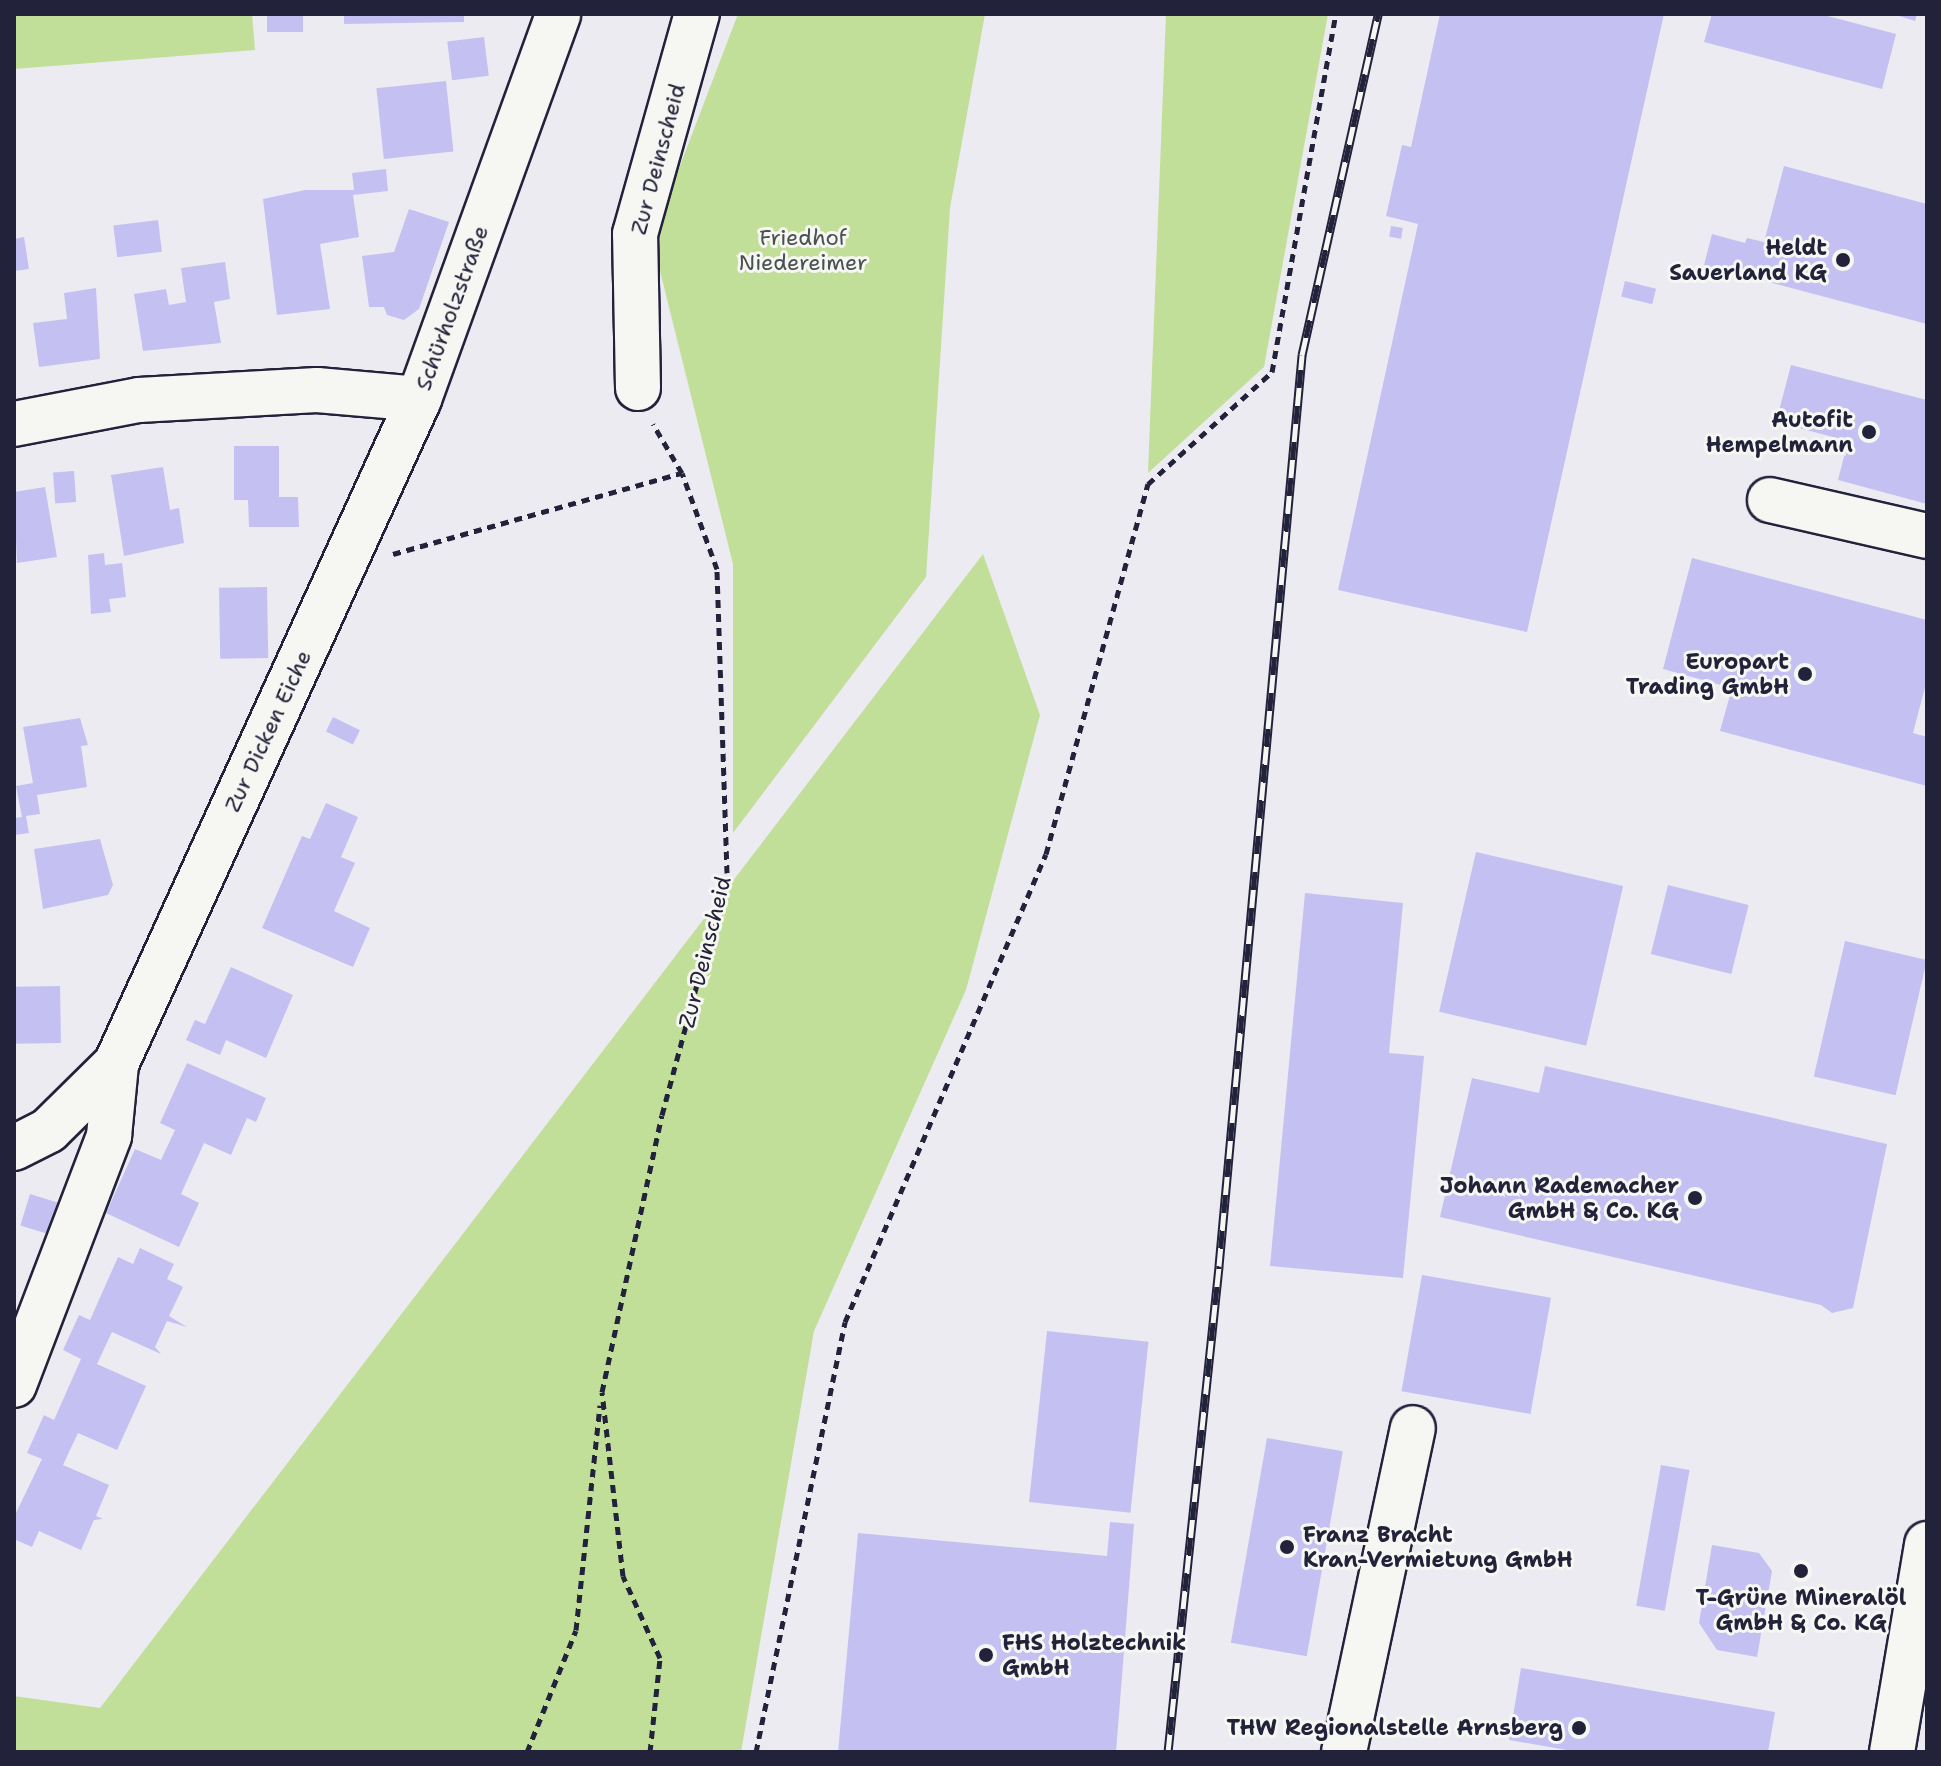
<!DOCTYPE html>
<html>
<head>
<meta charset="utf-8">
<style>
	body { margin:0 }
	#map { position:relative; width:1941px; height:1766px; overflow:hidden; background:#ecebf2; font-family:"Shantell Sans",sans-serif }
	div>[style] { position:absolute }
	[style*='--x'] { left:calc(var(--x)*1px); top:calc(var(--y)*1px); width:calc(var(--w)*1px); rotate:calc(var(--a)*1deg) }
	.green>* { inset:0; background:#c1df98 }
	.building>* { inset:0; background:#c5c0f2; transform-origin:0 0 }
	.path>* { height:5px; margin-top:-2.5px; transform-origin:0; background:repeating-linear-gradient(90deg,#22223b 0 8px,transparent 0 14px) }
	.roads { filter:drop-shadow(2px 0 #22223b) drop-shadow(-2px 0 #22223b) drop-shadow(0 2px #22223b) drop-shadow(0 -2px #22223b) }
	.minor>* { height:44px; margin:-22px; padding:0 22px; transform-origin:22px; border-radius:22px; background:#f6f6f2 }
	.rail>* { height:9px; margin-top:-4.5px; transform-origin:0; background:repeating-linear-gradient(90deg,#f6f6f2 0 18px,#22223b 0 36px); box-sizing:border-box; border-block:2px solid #22223b }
	.dots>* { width:22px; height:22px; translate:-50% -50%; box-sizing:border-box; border:4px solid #f6f6f2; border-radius:50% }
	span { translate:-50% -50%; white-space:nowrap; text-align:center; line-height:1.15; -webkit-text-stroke:6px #f6f6f2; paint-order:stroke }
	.street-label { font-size:22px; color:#22223b }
	.park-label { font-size:22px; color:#4a5152 }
	.poi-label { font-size:22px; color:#22223b; font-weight:700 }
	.right { translate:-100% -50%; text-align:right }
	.left { translate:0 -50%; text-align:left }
	.frame { position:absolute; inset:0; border:16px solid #22223b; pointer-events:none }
</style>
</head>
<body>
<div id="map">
	<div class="green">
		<i style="clip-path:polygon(14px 14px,252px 14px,255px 50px,14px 69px)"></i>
		<i style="clip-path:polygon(738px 14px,985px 14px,950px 208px,926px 577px,733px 833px,733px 564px,652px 239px)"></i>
		<i style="clip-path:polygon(1166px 14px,1328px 14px,1264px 367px,1148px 473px)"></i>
		<i style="clip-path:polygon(983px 554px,1040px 715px,966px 990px,814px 1331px,741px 1752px,14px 1752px,14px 1696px,100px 1708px)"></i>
	</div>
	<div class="building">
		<i style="left:267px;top:14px;width:36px;height:18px"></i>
		<i style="clip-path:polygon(344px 14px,464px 14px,464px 22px,344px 24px)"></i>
		<i style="clip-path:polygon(1440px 14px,1664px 14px,1527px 632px,1338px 590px,1418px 224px,1386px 216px,1402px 145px,1411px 147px)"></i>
		<i style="clip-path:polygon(1712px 14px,1820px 14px,1896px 34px,1882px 89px,1704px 42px)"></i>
		<i style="clip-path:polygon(1893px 14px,1917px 14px,1915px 21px)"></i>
		<i style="left:484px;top:37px;width:39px;height:37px;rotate:83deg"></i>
		<i style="left:446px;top:81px;width:71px;height:70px;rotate:84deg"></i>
		<i style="clip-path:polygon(1784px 166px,1927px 204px,1927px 324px,1704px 265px,1712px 234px,1745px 243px,1747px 238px,1764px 242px)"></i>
		<i style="clip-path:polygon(386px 169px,388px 191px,353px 195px,359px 237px,320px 244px,330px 309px,277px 315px,263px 199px,305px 190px,354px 190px,352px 173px)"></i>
		<i style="clip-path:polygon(409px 209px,449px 222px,419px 309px,404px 320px,387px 315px,384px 307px,369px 307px,362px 256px,394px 252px)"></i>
		<i style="left:158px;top:220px;width:32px;height:45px;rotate:83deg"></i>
		<i style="left:1391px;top:226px;width:12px;height:11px;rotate:9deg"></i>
		<i style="clip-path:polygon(24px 237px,29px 269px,14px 271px,14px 239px)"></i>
		<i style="clip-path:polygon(225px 262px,230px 299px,214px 302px,221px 343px,143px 351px,134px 294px,166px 289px,169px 305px,186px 302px,181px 268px)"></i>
		<i style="left:1625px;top:281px;width:32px;height:16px;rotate:14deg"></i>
		<i style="clip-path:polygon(96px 288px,100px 359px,39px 367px,33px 323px,67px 319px,64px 293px)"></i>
		<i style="clip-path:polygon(1791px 365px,1927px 400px,1927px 504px,1838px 480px,1848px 441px,1776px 422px)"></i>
		<i style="clip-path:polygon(234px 446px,279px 446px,279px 497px,298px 497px,299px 527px,249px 527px,248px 500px,234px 500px)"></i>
		<i style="clip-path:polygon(163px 467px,170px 510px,179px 508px,184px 543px,124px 556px,111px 475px)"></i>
		<i style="left:74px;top:471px;width:31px;height:21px;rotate:86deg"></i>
		<i style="clip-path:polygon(45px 487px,57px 557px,17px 563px,14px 492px)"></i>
		<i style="clip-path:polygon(104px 553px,105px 565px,122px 563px,126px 597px,109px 599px,111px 612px,91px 614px,88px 555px)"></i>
		<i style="clip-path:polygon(1692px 558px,1927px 620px,1927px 680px,1913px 733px,1927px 737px,1927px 786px,1720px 731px,1732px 688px,1663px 669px)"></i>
		<i style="left:267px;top:587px;width:71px;height:48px;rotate:89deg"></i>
		<i style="left:333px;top:717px;width:30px;height:16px;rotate:26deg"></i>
		<i style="clip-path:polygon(80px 718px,88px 745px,81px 746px,87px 787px,37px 795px,40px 814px,26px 816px,29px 833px,14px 835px,14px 818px,22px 817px,16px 786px,33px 783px,23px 727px)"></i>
		<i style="clip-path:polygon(326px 803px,358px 817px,341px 857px,355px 863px,334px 911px,370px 928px,353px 967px,262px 928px,302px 836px,310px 839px)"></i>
		<i style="clip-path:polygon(100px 839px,113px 885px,108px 895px,43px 909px,34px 849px)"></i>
		<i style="left:1476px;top:852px;width:151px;height:164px;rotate:13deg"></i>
		<i style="left:1668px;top:885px;width:83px;height:71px;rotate:14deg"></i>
		<i style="clip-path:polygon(1305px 893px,1403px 903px,1389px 1053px,1424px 1056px,1403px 1278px,1270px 1266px)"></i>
		<i style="left:1845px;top:941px;width:84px;height:139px;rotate:13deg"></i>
		<i style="clip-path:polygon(231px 967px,293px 995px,266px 1058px,226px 1040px,220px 1055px,186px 1040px,195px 1020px,205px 1024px)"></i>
		<i style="left:60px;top:986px;width:57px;height:46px;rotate:89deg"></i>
		<i style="clip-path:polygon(187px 1063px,266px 1098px,256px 1122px,247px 1118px,231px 1155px,204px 1143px,181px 1194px,199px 1203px,179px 1247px,106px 1213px,135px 1149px,161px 1160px,175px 1130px,160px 1123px)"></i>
		<i style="clip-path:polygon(1545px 1066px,1887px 1144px,1853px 1308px,1832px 1313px,1821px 1305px,1440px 1217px,1472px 1078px,1539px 1093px)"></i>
		<i style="left:30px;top:1194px;width:34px;height:33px;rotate:17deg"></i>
		<i style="clip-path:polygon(140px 1248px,174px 1264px,167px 1279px,183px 1287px,169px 1316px,187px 1327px,167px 1321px,155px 1347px,161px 1354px,112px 1332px,97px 1364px,146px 1386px,117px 1450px,78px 1433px,63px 1465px,109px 1485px,96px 1516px,103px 1519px,94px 1520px,81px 1550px,39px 1531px,32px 1547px,14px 1539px,14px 1517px,42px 1459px,27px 1453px,44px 1415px,54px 1420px,81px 1359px,63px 1350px,79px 1315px,90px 1320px,118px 1257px,133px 1264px)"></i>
		<i style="left:1422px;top:1275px;width:131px;height:118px;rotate:10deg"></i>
		<i style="left:1047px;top:1331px;width:102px;height:172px;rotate:6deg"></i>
		<i style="left:1267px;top:1438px;width:77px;height:208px;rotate:10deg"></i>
		<i style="left:1661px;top:1465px;width:29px;height:143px;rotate:10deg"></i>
		<i style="clip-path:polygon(1110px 1522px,1134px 1524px,1116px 1752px,838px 1752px,858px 1533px,1107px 1556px)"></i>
		<i style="clip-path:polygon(1712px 1545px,1759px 1553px,1772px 1571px,1757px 1657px,1717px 1650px,1699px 1623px)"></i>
		<i style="clip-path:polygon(1521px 1668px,1775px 1712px,1768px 1752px,1578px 1752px,1509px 1740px)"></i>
	</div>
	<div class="path">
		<i style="--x:393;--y:554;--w:300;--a:-15.7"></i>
		<i style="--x:527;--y:1752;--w:131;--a:-68.1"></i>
		<i style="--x:576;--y:1630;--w:226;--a:-83.9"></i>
		<i style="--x:650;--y:1752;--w:95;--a:-83.9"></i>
		<i style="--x:660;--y:1658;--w:90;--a:-114.3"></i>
		<i style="--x:623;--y:1576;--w:185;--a:-96.5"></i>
		<i style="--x:602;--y:1392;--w:283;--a:-77.8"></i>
		<i style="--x:662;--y:1115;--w:251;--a:-75"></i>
		<i style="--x:727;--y:873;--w:304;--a:-91.9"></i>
		<i style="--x:717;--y:569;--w:102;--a:-110"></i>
		<i style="--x:682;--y:473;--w:57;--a:-120.6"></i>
		<i style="--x:756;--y:1752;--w:439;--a:-78.3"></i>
		<i style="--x:845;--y:1322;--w:509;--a:-66.76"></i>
		<i style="--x:1046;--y:854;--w:384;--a:-74.6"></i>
		<i style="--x:1148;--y:484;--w:167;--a:-42.1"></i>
		<i style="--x:1272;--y:372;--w:364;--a:-79.9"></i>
	</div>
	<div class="roads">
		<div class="minor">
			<i style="--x:638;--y:388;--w:154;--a:-91.1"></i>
			<i style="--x:635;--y:234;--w:229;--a:-74.3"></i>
			<i style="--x:14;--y:424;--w:127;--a:-10.9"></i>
			<i style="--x:139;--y:400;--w:178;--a:-3.2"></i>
			<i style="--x:317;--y:390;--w:102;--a:5"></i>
			<i style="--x:1770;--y:500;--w:161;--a:12.9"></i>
			<i style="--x:14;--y:1148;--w:39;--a:-27"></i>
			<i style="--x:49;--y:1130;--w:94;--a:-44.6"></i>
			<i style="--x:14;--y:1385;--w:267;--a:-69.1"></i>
			<i style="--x:109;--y:1136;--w:72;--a:-84.4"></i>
			<i style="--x:116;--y:1064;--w:731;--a:-65.5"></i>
			<i style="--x:419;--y:399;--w:409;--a:-70.1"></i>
			<i style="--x:1344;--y:1752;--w:331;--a:-78"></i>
			<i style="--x:1892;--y:1752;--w:211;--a:-80.4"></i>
		</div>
	</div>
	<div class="rail">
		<i style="--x:1168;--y:1752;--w:489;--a:-84"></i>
		<i style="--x:1219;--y:1266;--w:915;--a:-84.79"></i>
		<i style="--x:1302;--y:355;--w:349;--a:-77.4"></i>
	</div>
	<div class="dots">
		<i style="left:1843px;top:260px;background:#22223b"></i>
		<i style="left:1869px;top:432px;background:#22223b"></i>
		<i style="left:1805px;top:674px;background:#22223b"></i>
		<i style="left:1695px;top:1198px;background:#22223b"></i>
		<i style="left:1287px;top:1547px;background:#22223b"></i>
		<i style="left:1801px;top:1571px;background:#22223b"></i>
		<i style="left:986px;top:1655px;background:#22223b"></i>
		<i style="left:1579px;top:1728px;background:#22223b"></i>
	</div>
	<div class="street-label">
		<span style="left:658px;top:159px;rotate:-75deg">Zur Deinscheid</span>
		<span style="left:452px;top:308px;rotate:-70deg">Schürholzstraße</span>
		<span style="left:268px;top:731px;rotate:-65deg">Zur Dicken Eiche</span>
		<span style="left:705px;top:952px;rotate:-76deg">Zur Deinscheid</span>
	</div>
	<div class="park-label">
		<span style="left:803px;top:250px">Friedhof<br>Niedereimer</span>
	</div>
	<div class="poi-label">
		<span class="right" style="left:1827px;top:260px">Heldt<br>Sauerland KG</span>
		<span class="right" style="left:1853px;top:432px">Autofit<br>Hempelmann</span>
		<span class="right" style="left:1789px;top:674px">Europart<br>Trading GmbH</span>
		<span class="right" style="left:1679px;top:1198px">Johann Rademacher<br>GmbH &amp; Co. KG</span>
		<span class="left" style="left:1303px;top:1547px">Franz Bracht<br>Kran-Vermietung GmbH</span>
		<span style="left:1801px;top:1610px">T-Grüne Mineralöl<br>GmbH &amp; Co. KG</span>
		<span class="left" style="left:1002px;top:1655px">FHS Holztechnik<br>GmbH</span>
		<span class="right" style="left:1563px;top:1728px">THW Regionalstelle Arnsberg</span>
	</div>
	<div class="frame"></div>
</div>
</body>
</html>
